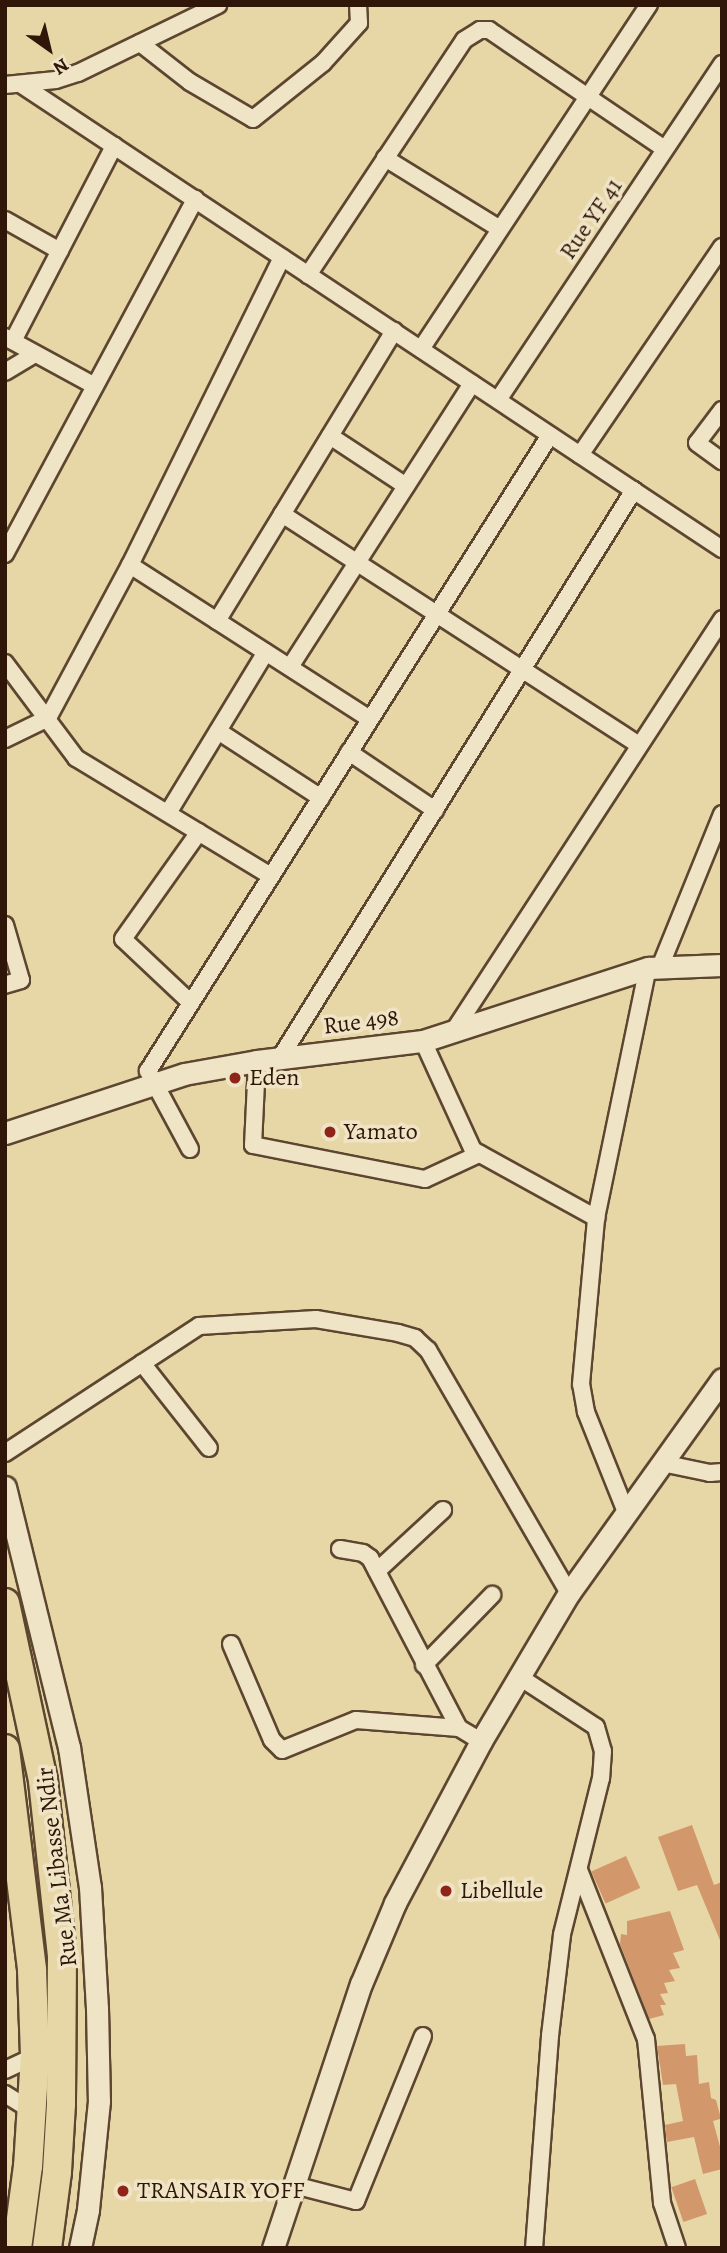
<!DOCTYPE html>
<html>
<head>
<meta charset="utf-8">
<style>
	body { margin:0 }
	#map { position:relative; width:727px; height:2253px; overflow:hidden; background:#e7d6a6; font-family:Alegreya,serif }
	div>[style] { position:absolute }
	[style*='--x'] { left:calc(var(--x)*1px); top:calc(var(--y)*1px); width:calc(var(--w)*1px); rotate:calc(var(--a)*1deg) }
	.building>* { inset:0; background:#d2986c; transform-origin:0 0 }
	.roads { filter:drop-shadow(2px 0 #5d4630) drop-shadow(-2px 0 #5d4630) drop-shadow(0 2px #5d4630) drop-shadow(0 -2px #5d4630) }
	.minor>* { height:16px; margin:-8px; padding:0 8px; transform-origin:8px; border-radius:8px; background:#efe4c5 }
	.tertiary>* { height:21px; margin:-10.5px; padding:0 10.5px; transform-origin:10.5px; border-radius:10.5px; background:#efe4c5 }
	.trunk>* { height:28px; margin:-14px; padding:0 14px; transform-origin:14px; border-radius:14px; background:#e7d6a6 }
	.dots>* { width:19px; height:19px; translate:-50% -50%; box-sizing:border-box; border:4px solid #efe4c5; border-radius:50% }
	span { translate:-50% -50%; white-space:nowrap; text-align:center; line-height:1.15; -webkit-text-stroke:7px #efe4c5; paint-order:stroke }
	.street-label { font-size:24px; color:#2f1608 }
	.poi-label { font-size:24px; color:#2f1608 }
	.left { translate:0 -50%; text-align:left }
	.frame { position:absolute; inset:0; border:7px solid #2f1608; pointer-events:none }
	.north { position:absolute; left:14px; top:14px; width:70px; height:70px; -webkit-text-stroke:5px #efe4c5; paint-order:stroke; rotate:146deg; font-size:19px; font-weight:700; line-height:28px; text-align:center; color:#2f1608 }
	.north::after { content:''; display:block; margin:auto; width:24px; height:32px; background:#2f1608; clip-path:polygon(50% 0,100% 100%,50% 72%,0 100%) }
</style>
</head>
<body>
<div id="map">
	<div class="building">
		<i style="clip-path:polygon(692px 1825px,714px 1885px,722px 1882px,722px 1945px,697px 1885px,678px 1891px,658px 1837px)"></i>
		<i style="left:626px;top:1856px;width:35px;height:38px;rotate:66deg"></i>
		<i style="clip-path:polygon(670px 1911px,684px 1950px,673px 1953px,680px 1968px,669px 1970px,675px 1981px,664px 1983px,668px 1993px,660px 1994px,666px 2005px,660px 2005px,664px 2015px,649px 2019px,620px 1944px,621px 1934px,627px 1935px,627px 1921px)"></i>
		<i style="clip-path:polygon(685px 2044px,686px 2056px,697px 2055px,699px 2084px,709px 2082px,711px 2098px,716px 2100px,720px 2115px,720px 2119px,713px 2121px,722px 2154px,722px 2169px,703px 2174px,694px 2137px,667px 2142px,666px 2136px,665px 2125px,683px 2121px,676px 2084px,663px 2085px,657px 2046px)"></i>
		<i style="left:695px;top:2179px;width:37px;height:25px;rotate:71deg"></i>
	</div>
	<div class="roads">
		<div class="minor">
			<i style="--x:140;--y:43;--w:63;--a:38"></i>
			<i style="--x:190;--y:82;--w:73;--a:30.4"></i>
			<i style="--x:253;--y:119;--w:90;--a:-38.7"></i>
			<i style="--x:323;--y:63;--w:54;--a:-48"></i>
			<i style="--x:359;--y:23;--w:18;--a:-93"></i>
			<i style="--x:5;--y:85;--w:51;--a:-5.6"></i>
			<i style="--x:56;--y:80;--w:23;--a:-18"></i>
			<i style="--x:78;--y:73;--w:156;--a:-25.9"></i>
			<i style="--x:22;--y:85;--w:840;--a:33.54"></i>
			<i style="--x:385;--y:158;--w:135;--a:31.7"></i>
			<i style="--x:5;--y:220;--w:63;--a:29.4"></i>
			<i style="--x:308;--y:275;--w:282;--a:-56.4"></i>
			<i style="--x:464;--y:40;--w:19;--a:-32"></i>
			<i style="--x:480;--y:30;--w:9;--a:0"></i>
			<i style="--x:489;--y:30;--w:212;--a:34.1"></i>
			<i style="--x:5;--y:337;--w:102;--a:28.6"></i>
			<i style="--x:13;--y:341;--w:220;--a:-62.6"></i>
			<i style="--x:421;--y:349;--w:413;--a:-56.5"></i>
			<i style="--x:5;--y:372;--w:35;--a:-31"></i>
			<i style="--x:498;--y:400;--w:404;--a:-56.3"></i>
			<i style="--x:722;--y:410;--w:41;--a:127.1"></i>
			<i style="--x:697;--y:443;--w:31;--a:36"></i>
			<i style="--x:330;--y:436;--w:91;--a:33.3"></i>
			<i style="--x:580;--y:455;--w:252;--a:-55.7"></i>
			<i style="--x:282;--y:514;--w:425;--a:32.9"></i>
			<i style="--x:5;--y:554;--w:403;--a:-61.8"></i>
			<i style="--x:130;--y:565;--w:285;--a:32.7"></i>
			<i style="--x:217;--y:621;--w:340;--a:-58.6"></i>
			<i style="--x:5;--y:663;--w:119;--a:53.2"></i>
			<i style="--x:76;--y:758;--w:228;--a:31.2"></i>
			<i style="--x:290;--y:667;--w:337;--a:-57.3"></i>
			<i style="--x:218;--y:731;--w:123;--a:33"></i>
			<i style="--x:5;--y:739;--w:48;--a:-26"></i>
			<i style="--x:48;--y:718;--w:174;--a:-61.8"></i>
			<i style="--x:130;--y:565;--w:343;--a:-63.7"></i>
			<i style="--x:349;--y:752;--w:104;--a:34"></i>
			<i style="--x:168;--y:813;--w:188;--a:-58.7"></i>
			<i style="--x:5;--y:925;--w:57;--a:73.8"></i>
			<i style="--x:21;--y:980;--w:17;--a:163"></i>
			<i style="--x:660;--y:967;--w:165;--a:-67.9"></i>
			<i style="--x:191;--y:1003;--w:93;--a:-136.7"></i>
			<i style="--x:123;--y:939;--w:131;--a:-54.6"></i>
			<i style="--x:453;--y:1032;--w:493;--a:-56.9"></i>
			<i style="--x:423;--y:1041;--w:120;--a:65.4"></i>
			<i style="--x:473;--y:1150;--w:141;--a:28.9"></i>
			<i style="--x:280;--y:1058;--w:669;--a:-58.07"></i>
			<i style="--x:257;--y:1061;--w:84;--a:92.7"></i>
			<i style="--x:253;--y:1145;--w:175;--a:11.2"></i>
			<i style="--x:425;--y:1179;--w:60;--a:-24.8"></i>
			<i style="--x:190;--y:1149;--w:89;--a:-118.3"></i>
			<i style="--x:148;--y:1071;--w:752;--a:-57.7"></i>
			<i style="--x:142;--y:1363;--w:108;--a:51.8"></i>
			<i style="--x:5;--y:1453;--w:232;--a:-33.2"></i>
			<i style="--x:199;--y:1326;--w:117;--a:-3.4"></i>
			<i style="--x:316;--y:1319;--w:83;--a:9.7"></i>
			<i style="--x:398;--y:1333;--w:18;--a:16"></i>
			<i style="--x:415;--y:1338;--w:18;--a:43"></i>
			<i style="--x:428;--y:1350;--w:281;--a:59.9"></i>
			<i style="--x:662;--y:1463;--w:49;--a:11.8"></i>
			<i style="--x:710;--y:1473;--w:12;--a:-5"></i>
			<i style="--x:626;--y:1512;--w:108;--a:-111.8"></i>
			<i style="--x:586;--y:1412;--w:28;--a:-100"></i>
			<i style="--x:581;--y:1384;--w:167;--a:-84.8"></i>
			<i style="--x:596;--y:1218;--w:255;--a:-78.3"></i>
			<i style="--x:340;--y:1549;--w:23;--a:10"></i>
			<i style="--x:363;--y:1553;--w:9;--a:36"></i>
			<i style="--x:370;--y:1558;--w:192;--a:62.4"></i>
			<i style="--x:459;--y:1728;--w:26;--a:31"></i>
			<i style="--x:377;--y:1571;--w:90;--a:-42.7"></i>
			<i style="--x:231;--y:1644;--w:104;--a:66.9"></i>
			<i style="--x:272;--y:1740;--w:14;--a:45"></i>
			<i style="--x:282;--y:1750;--w:80;--a:-22.1"></i>
			<i style="--x:356;--y:1720;--w:103;--a:4.4"></i>
			<i style="--x:424;--y:1665;--w:98;--a:-45.8"></i>
			<i style="--x:518;--y:1676;--w:93;--a:33.2"></i>
			<i style="--x:596;--y:1727;--w:25;--a:74"></i>
			<i style="--x:603;--y:1751;--w:27;--a:94"></i>
			<i style="--x:601;--y:1778;--w:162;--a:104"></i>
			<i style="--x:562;--y:1935;--w:102;--a:96.8"></i>
			<i style="--x:550;--y:2036;--w:213;--a:94.3"></i>
			<i style="--x:579;--y:1870;--w:182;--a:68.4"></i>
			<i style="--x:646;--y:2039;--w:165;--a:84.4"></i>
			<i style="--x:662;--y:2203;--w:47;--a:71.6"></i>
			<i style="--x:5;--y:2070;--w:33;--a:-25"></i>
			<i style="--x:5;--y:2094;--w:32;--a:32"></i>
			<i style="--x:294;--y:2185;--w:64;--a:14.5"></i>
			<i style="--x:356;--y:2201;--w:178;--a:-67.9"></i>
		</div>
		<div class="tertiary">
			<i style="--x:5;--y:1133;--w:188;--a:-18.2"></i>
			<i style="--x:184;--y:1074;--w:74;--a:-10.1"></i>
			<i style="--x:257;--y:1061;--w:167;--a:-6.9"></i>
			<i style="--x:423;--y:1041;--w:237;--a:-18"></i>
			<i style="--x:648;--y:968;--w:74;--a:-2.3"></i>
			<i style="--x:5;--y:1487;--w:268;--a:76.2"></i>
			<i style="--x:69;--y:1747;--w:142;--a:81.5"></i>
			<i style="--x:90;--y:1887;--w:121;--a:86.7"></i>
			<i style="--x:97;--y:2008;--w:93;--a:88.8"></i>
			<i style="--x:99;--y:2101;--w:110;--a:95.8"></i>
			<i style="--x:88;--y:2210;--w:39;--a:102"></i>
			<i style="--x:273;--y:2248;--w:278;--a:-71.6"></i>
			<i style="--x:361;--y:1984;--w:88;--a:-67.2"></i>
			<i style="--x:395;--y:1903;--w:183;--a:-62"></i>
			<i style="--x:481;--y:1741;--w:172;--a:-59.3"></i>
			<i style="--x:569;--y:1593;--w:263;--a:-54.4"></i>
		</div>
		<div class="trunk">
			<i style="--x:5;--y:1603;--w:182;--a:77.9"></i>
			<i style="--x:43;--y:1781;--w:177;--a:83.8"></i>
			<i style="--x:62;--y:1957;--w:147;--a:90.4"></i>
			<i style="--x:61;--y:2104;--w:68;--a:93.4"></i>
			<i style="--x:57;--y:2172;--w:77;--a:97.5"></i>
			<i style="--x:5;--y:1749;--w:223;--a:83"></i>
			<i style="--x:32;--y:1970;--w:86;--a:88"></i>
			<i style="--x:35;--y:2056;--w:110;--a:93.6"></i>
			<i style="--x:28;--y:2166;--w:83;--a:97.6"></i>
		</div>
	</div>
	<div class="dots">
		<i style="left:235px;top:1078px;background:#8f2418"></i>
		<i style="left:330px;top:1132px;background:#8f2418"></i>
		<i style="left:446px;top:1891px;background:#8f2418"></i>
		<i style="left:123px;top:2191px;background:#8f2418"></i>
	</div>
	<div class="street-label">
		<span style="left:591px;top:219px;rotate:-56deg">Rue YF 41</span>
		<span style="left:361px;top:1022px;rotate:-7deg">Rue 498</span>
		<span style="left:57px;top:1867px;rotate:-97deg">Rue Ma Libasse Ndir</span>
	</div>
	<div class="poi-label">
		<span class="left" style="left:249px;top:1078px">Eden</span>
		<span class="left" style="left:344px;top:1132px">Yamato</span>
		<span class="left" style="left:460px;top:1891px">Libellule</span>
		<span class="left" style="left:137px;top:2191px">TRANSAIR YOFF</span>
	</div>
	<div class="frame"></div>
	<div class="north">N</div>
</div>
</body>
</html>
